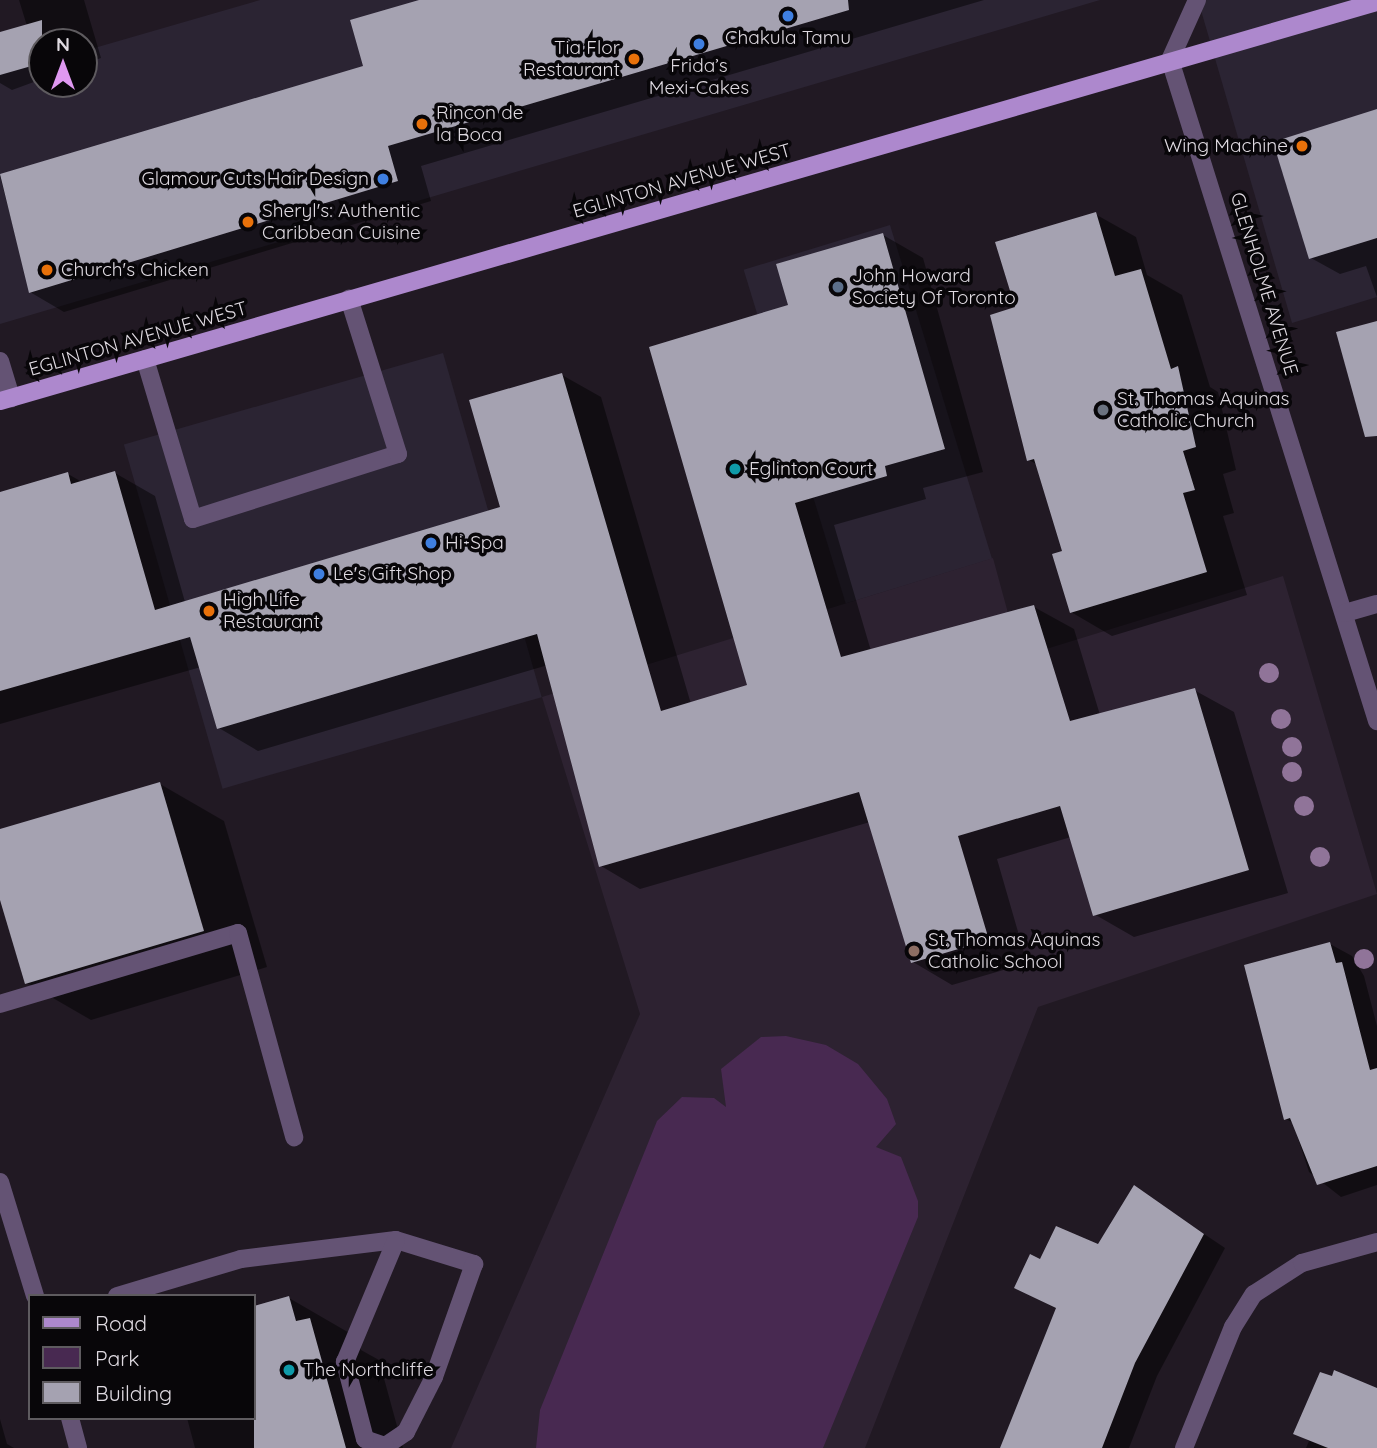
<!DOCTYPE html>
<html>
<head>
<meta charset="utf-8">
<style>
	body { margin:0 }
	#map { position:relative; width:1377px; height:1448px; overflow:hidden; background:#211923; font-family:Quicksand,sans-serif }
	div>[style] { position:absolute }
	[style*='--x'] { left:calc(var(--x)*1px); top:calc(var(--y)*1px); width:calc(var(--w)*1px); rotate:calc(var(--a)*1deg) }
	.commercial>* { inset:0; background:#2b2433; transform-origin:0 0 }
	.built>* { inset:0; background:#2d2231 }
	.green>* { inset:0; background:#482951 }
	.shadow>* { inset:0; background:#0007 }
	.building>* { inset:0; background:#a5a2b1 }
	.minor>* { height:18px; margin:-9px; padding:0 9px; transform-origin:9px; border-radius:9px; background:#645374 }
	.major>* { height:18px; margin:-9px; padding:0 9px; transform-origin:9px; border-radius:9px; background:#ad88cd }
	.trees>* { width:20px; height:20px; margin:-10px; border-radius:50%; background:#907499 }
	.dots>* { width:19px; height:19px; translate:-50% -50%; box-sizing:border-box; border:4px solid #080609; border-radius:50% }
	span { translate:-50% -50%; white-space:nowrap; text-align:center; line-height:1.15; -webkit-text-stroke:7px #080609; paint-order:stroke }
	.poi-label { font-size:19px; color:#dfdae1 }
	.right { translate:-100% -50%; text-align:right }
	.left { translate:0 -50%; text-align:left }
	.street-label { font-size:19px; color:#dfdae1 }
	.legend { position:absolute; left:28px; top:1294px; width:228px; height:126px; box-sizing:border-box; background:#080609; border:2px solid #5e5b5f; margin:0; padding:9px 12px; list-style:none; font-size:21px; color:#dfdae1 }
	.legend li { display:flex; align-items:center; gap:14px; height:35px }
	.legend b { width:35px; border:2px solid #5e5b5f }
	.north { position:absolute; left:28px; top:28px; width:70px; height:70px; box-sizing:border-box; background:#080609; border:2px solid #5e5b5f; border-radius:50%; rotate:0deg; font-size:19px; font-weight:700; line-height:28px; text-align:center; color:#dfdae1 }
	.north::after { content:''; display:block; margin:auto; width:24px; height:32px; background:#df98f1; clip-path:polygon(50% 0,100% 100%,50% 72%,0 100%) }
</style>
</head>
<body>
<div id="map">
	<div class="commercial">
		<i style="clip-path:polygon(260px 0,1100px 0,0 324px,0 75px,42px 63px,42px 84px,84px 84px,84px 51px)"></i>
		<i style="clip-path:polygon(1198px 0,1377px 0,1377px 297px,1292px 323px)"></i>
		<i style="left:890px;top:225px;width:349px;height:153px;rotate:73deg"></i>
		<i style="left:443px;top:353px;width:358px;height:332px;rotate:74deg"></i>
	</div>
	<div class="built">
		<i style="clip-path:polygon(993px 558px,1020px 657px,1283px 576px,1377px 894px,1038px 1007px,865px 1448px,451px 1448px,640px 1014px,542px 697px)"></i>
	</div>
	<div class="green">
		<i style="clip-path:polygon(786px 1036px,826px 1045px,858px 1064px,887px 1099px,896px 1124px,876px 1147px,901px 1157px,918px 1201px,918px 1217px,823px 1448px,536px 1448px,540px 1410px,657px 1121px,682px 1097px,714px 1098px,726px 1107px,721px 1069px,761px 1037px)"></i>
	</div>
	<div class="shadow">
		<i style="clip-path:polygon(19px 0,84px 0,101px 58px,84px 64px,84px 42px,42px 42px,42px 79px,12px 90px,0 83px,0 34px,27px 26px)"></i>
		<i style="clip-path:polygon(425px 0,984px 0,421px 166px,431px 201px,64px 312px,30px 292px,0 176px,366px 67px)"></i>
		<i style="clip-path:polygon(1377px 112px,1377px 297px,1366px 266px,1340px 274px,1311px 258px)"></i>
		<i style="clip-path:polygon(1095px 214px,1136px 237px,1147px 275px,1182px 295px,1210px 387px,1218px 392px,1236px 470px,1223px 474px,1234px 513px,1223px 516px,1247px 595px,1112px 636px,1071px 612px,1064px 553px,1038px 465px,1029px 460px,1017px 309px)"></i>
		<i style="clip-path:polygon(883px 235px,923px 258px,983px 472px,923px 488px,926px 499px,834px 525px,871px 651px,1034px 607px,1074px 629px,1100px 715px,1194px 690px,1234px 712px,1288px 893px,1134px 937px,1094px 914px,1071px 837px,997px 859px,1027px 963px,952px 985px,913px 962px,870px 822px,640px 889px,601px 866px,548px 665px,258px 751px,219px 728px,201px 667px,0 724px,0 494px,68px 474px,82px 482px,115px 473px,155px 496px,185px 602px,502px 509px,562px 375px,601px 397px,691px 704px,750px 686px,790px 306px)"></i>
		<i style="clip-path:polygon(160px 784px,224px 821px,267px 967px,91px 1020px,27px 983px,0 894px,0 831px)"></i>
		<i style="clip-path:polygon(1330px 944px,1352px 956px,1364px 976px,1377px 1026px,1377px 1185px,1341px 1197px,1309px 1172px,1293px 1123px,1286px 1119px)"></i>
		<i style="clip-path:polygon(1134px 1187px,1225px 1248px,1157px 1376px,1129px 1448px,1001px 1448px,1057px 1309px,1016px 1287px,1041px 1262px,1099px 1247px)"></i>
		<i style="clip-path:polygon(289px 1298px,358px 1338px,361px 1350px,379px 1360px,403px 1448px,195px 1448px,187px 1418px,254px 1418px,254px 1308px)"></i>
		<i style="clip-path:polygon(1377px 1390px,1377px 1448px,1306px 1448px,1309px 1441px,1296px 1433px)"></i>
		<i style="clip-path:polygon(0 1419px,7px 1444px,14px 1448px,0 1448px)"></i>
	</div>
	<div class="building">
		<i style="clip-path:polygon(419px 0,848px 0,849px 10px,388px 146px,398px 181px,29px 293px,0 174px,363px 66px,350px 20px)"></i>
		<i style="clip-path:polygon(42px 20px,42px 63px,0 75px,0 32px)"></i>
		<i style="clip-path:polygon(1377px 109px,1377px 238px,1309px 259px,1273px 142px)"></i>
		<i style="clip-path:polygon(1096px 212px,1115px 276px,1141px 269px,1171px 369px,1178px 366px,1196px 447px,1183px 451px,1195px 490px,1183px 493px,1207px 572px,1070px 613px,1052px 554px,1062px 551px,1034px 459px,1027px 461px,990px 315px,1015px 307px,995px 242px)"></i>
		<i style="clip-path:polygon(883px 233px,945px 449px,885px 466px,887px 476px,795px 503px,841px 657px,1034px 605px,1070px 721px,1195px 688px,1249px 870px,1093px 916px,1060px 806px,958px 836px,989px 940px,911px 963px,859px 792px,599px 867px,537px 634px,217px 729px,190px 637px,0 691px,0 492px,68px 472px,71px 484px,115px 471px,155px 610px,500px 507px,469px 400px,562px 373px,661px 711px,747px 685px,649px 347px,788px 305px,776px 264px)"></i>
		<i style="clip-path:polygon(1377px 321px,1377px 436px,1365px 437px,1336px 332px)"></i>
		<i style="clip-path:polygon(160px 782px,204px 931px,25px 984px,0 900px,0 829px)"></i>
		<i style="clip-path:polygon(1330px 942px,1336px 963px,1342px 962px,1370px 1070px,1377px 1068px,1377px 1166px,1317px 1185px,1290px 1118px,1284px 1120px,1244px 965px)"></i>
		<i style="clip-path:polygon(1134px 1185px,1204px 1234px,1135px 1363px,1102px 1448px,1000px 1448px,1056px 1308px,1014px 1288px,1030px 1254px,1040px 1259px,1056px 1226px,1098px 1244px)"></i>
		<i style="clip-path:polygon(289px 1296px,296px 1321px,310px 1318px,346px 1448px,254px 1448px,254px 1306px)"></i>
		<i style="clip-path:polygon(1334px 1370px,1377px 1388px,1377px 1448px,1328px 1448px,1293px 1434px,1320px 1372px,1332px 1376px)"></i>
	</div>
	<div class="minor">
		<i style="--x:1197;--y:0;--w:66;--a:114.2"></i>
		<i style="--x:1170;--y:60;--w:693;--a:72.61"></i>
		<i style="--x:145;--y:359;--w:167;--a:73.3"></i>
		<i style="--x:193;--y:519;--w:215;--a:-17.6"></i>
		<i style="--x:398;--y:454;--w:163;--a:-107.5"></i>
		<i style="--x:0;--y:361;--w:39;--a:73"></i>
		<i style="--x:1345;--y:613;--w:33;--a:-16"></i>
		<i style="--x:0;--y:1004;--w:248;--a:-16.6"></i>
		<i style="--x:238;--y:933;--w:212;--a:74.6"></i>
		<i style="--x:0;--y:1182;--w:119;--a:72.9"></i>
		<i style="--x:117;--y:1296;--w:129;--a:-16.6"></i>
		<i style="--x:241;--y:1259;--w:156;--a:-7"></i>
		<i style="--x:396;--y:1240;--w:82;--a:17.1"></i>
		<i style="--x:474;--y:1264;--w:120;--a:109.5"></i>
		<i style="--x:434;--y:1377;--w:62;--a:117"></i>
		<i style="--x:406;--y:1432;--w:25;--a:146"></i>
		<i style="--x:385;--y:1446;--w:21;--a:-161"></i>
		<i style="--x:365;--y:1439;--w:80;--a:-104.6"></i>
		<i style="--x:345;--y:1362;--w:132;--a:-67.3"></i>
		<i style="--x:70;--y:1418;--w:31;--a:75"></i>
		<i style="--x:1184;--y:1448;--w:131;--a:-68"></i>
		<i style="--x:1233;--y:1327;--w:39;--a:-58"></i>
		<i style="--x:1254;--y:1294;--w:57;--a:-32.9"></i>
		<i style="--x:1302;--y:1263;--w:78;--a:-15.6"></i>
	</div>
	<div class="major">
		<i style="--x:0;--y:401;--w:1434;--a:-16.16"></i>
	</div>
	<div class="trees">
		<i style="left:1269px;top:673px"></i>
		<i style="left:1281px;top:719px"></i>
		<i style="left:1292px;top:747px"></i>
		<i style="left:1292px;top:772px"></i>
		<i style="left:1304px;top:806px"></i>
		<i style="left:1320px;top:857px"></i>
		<i style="left:1364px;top:959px"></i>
	</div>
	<div class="dots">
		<i style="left:788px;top:16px;background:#3f7fe0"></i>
		<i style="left:699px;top:44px;background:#3f7fe0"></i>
		<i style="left:634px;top:59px;background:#e8710a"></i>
		<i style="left:422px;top:124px;background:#e8710a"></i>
		<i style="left:1302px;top:146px;background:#e8710a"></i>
		<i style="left:383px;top:179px;background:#3f7fe0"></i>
		<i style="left:248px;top:222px;background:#e8710a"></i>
		<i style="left:47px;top:270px;background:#e8710a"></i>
		<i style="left:838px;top:287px;background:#5c6f8a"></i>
		<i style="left:1103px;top:410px;background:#6b7280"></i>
		<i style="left:735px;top:469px;background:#0f9aa8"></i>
		<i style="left:431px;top:543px;background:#3f7fe0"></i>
		<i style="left:319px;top:574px;background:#3f7fe0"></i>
		<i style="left:209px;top:611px;background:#e8710a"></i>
		<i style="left:914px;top:951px;background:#8d6e63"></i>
		<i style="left:289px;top:1370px;background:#0f9aa8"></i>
	</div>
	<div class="poi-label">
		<span style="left:788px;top:38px">Chakula Tamu</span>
		<span class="right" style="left:620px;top:59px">Tia Flor<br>Restaurant</span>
		<span style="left:699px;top:77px">Frida’s<br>Mexi-Cakes</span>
		<span class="left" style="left:436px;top:124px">Rincon de<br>la Boca</span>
		<span class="right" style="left:1288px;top:146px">Wing Machine</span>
		<span class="right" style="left:369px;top:179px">Glamour Cuts Hair Design</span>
		<span class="left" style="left:262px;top:222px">Sheryl's: Authentic<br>Caribbean Cuisine</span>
		<span class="left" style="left:61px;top:270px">Church's Chicken</span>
		<span class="left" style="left:852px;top:287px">John Howard<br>Society Of Toronto</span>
		<span class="left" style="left:1117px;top:410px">St. Thomas Aquinas<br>Catholic Church</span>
		<span class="left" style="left:749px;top:469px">Eglinton Court</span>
		<span class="left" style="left:445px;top:543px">Hi-Spa</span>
		<span class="left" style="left:333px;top:574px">Le's Gift Shop</span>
		<span class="left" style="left:223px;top:611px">High Life<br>Restaurant</span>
		<span class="left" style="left:928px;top:951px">St. Thomas Aquinas<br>Catholic School</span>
		<span class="left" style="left:303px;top:1370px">The Northcliffe</span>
	</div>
	<div class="street-label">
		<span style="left:682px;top:181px;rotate:-16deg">EGLINTON AVENUE WEST</span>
		<span style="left:1264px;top:284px;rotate:73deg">GLENHOLME AVENUE</span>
		<span style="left:138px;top:339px;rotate:-16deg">EGLINTON AVENUE WEST</span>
	</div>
	<ul class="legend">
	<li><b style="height:9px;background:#ad88cd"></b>Road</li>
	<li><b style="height:19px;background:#482951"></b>Park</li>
	<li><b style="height:19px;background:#a5a2b1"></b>Building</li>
	</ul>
	<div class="north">N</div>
</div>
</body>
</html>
